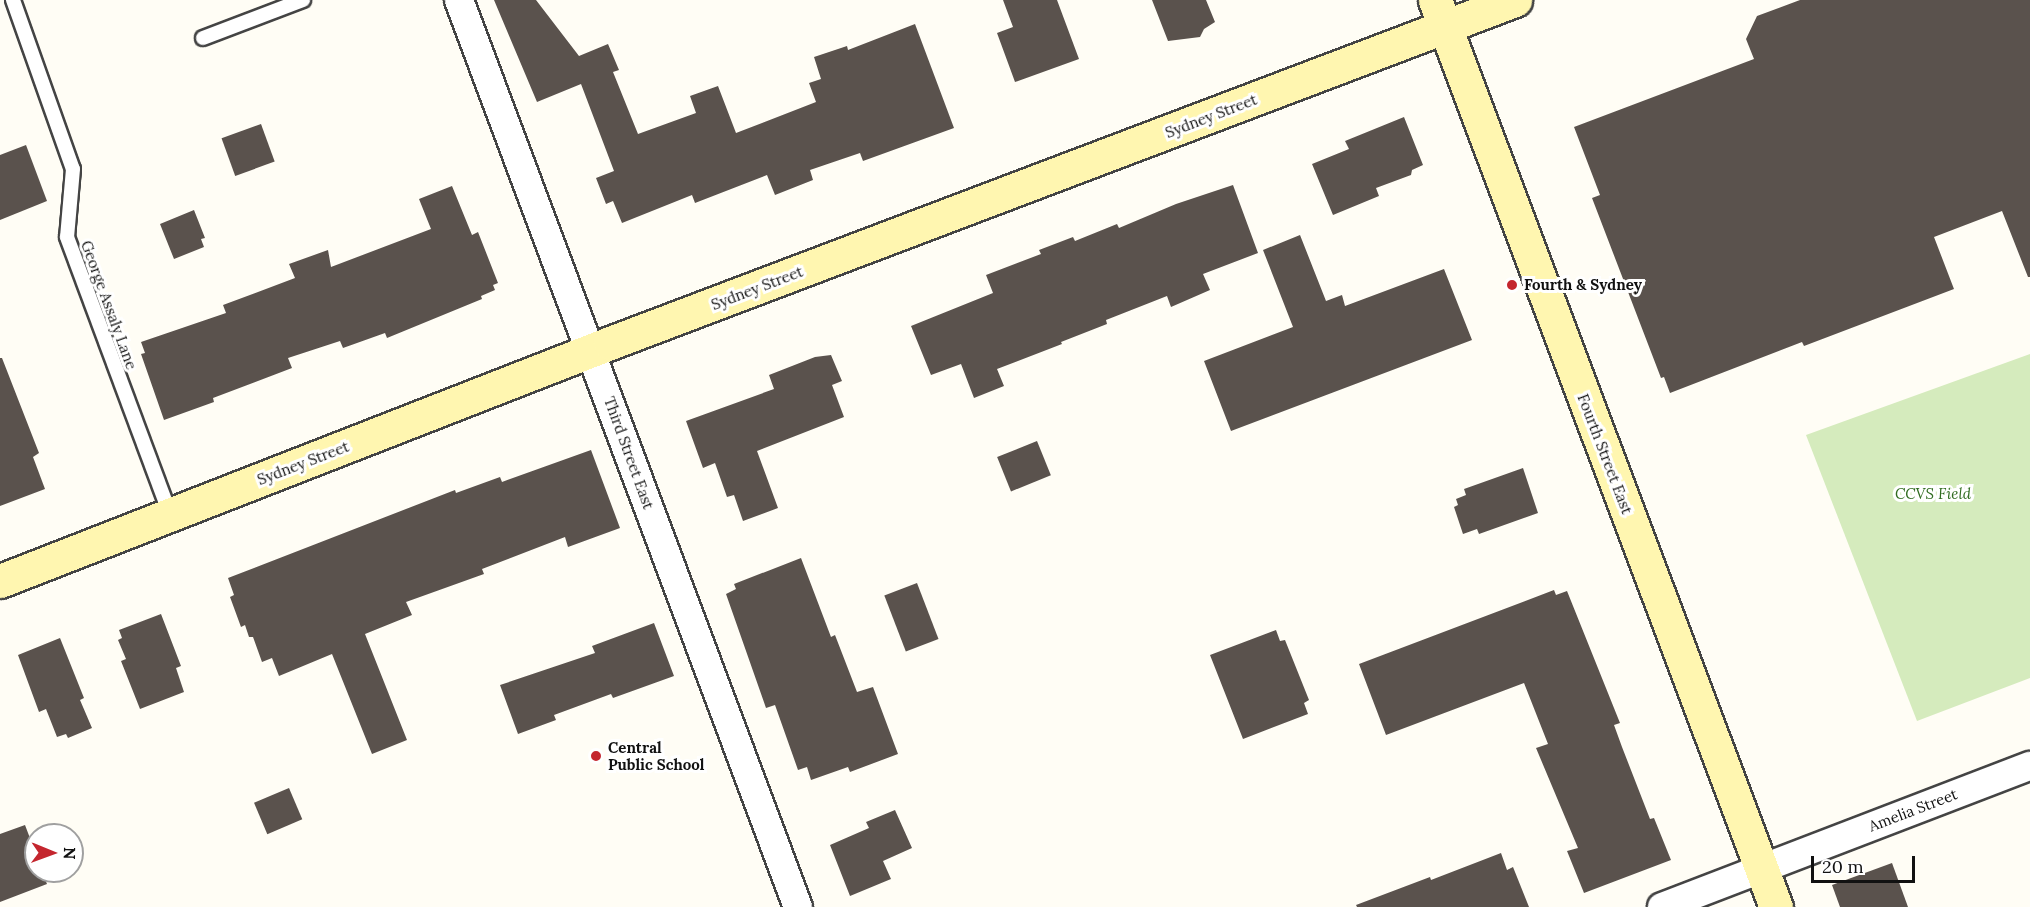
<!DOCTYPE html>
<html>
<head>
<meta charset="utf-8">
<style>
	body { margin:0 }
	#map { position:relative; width:2030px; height:907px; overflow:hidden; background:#fffdf5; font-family:Lora,serif }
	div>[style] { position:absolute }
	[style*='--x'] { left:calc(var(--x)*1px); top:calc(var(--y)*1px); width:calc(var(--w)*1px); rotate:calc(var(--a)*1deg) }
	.green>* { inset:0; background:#d5ebbd }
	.building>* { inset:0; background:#5a524d; transform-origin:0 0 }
	.roads { filter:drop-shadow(2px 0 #444) drop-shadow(-2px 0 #444) drop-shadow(0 2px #444) drop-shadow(0 -2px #444) }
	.lane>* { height:14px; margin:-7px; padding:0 7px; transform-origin:7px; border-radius:7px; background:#fff }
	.street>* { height:28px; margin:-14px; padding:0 14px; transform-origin:14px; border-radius:14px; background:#fff }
	.secondary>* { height:33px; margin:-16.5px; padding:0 16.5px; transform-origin:16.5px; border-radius:16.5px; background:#fff6b0 }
	.dots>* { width:16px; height:16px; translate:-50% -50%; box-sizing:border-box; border:3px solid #fff; border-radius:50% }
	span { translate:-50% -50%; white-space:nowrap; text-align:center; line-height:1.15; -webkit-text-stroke:6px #fff; paint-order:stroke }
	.street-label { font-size:15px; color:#111 }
	.poi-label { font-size:15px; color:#111; font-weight:700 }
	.left { translate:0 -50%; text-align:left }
	.park-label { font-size:15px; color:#2f6b1f; font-style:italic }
	.north { position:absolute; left:24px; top:823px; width:60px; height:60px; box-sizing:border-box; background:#fff; border:2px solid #a0a0a0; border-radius:50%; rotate:91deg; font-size:16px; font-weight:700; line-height:24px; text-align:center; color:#111 }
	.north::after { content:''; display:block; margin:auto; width:21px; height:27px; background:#c4262e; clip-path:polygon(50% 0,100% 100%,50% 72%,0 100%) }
	.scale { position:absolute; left:1811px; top:856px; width:104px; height:27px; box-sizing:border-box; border:3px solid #111; border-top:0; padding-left:8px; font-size:18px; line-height:21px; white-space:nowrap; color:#111; -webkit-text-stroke:4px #fff; paint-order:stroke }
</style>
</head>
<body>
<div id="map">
	<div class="green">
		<i style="clip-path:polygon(2030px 354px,2030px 678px,1917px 721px,1806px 435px)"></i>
	</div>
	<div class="building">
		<i style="clip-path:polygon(494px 0,536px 0,579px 56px,608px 44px,619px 70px,613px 72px,638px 134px,696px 113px,690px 96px,718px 86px,736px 133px,816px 102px,809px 83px,821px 79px,814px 57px,847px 46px,848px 50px,915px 24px,954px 128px,863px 161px,860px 153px,810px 170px,813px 180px,775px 195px,767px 175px,695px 203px,692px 195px,622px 223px,613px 201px,606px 204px,596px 178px,614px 171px,581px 84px,537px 102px)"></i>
		<i style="clip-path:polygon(1003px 0,1057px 0,1079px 59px,1015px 82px,997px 33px,1013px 27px)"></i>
		<i style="clip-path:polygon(1152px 0,1206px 0,1215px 22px,1204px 29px,1200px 37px,1168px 41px)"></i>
		<i style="clip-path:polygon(1800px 0,2030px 0,2030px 277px,2028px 277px,2002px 211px,1934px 237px,1954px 289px,1804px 346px,1802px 342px,1670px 393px,1664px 377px,1661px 378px,1592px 198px,1600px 195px,1574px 127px,1754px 59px,1746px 39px,1757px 16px)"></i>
		<i style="clip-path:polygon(1404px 117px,1423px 165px,1412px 170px,1411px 175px,1376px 188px,1379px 196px,1333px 215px,1312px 164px,1349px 149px,1345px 141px)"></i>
		<i style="left:261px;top:124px;width:40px;height:42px;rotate:70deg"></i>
		<i style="clip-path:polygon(26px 145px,47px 201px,0 220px,0 155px)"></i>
		<i style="clip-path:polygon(1233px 185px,1258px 253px,1203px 274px,1210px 290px,1171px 307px,1167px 296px,1106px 320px,1107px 324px,1061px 342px,1062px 344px,997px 369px,1004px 386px,974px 398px,961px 364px,931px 375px,911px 326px,993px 293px,986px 275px,1041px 254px,1039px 250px,1073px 237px,1075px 241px,1117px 224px,1119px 228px,1176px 204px)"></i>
		<i style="clip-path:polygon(452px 186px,472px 235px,478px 232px,498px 283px,493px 285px,495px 290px,481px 296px,482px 299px,387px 338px,385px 333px,343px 348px,340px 341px,288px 358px,292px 368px,213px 398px,214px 402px,164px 420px,141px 354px,145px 353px,141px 342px,226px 313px,223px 305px,295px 278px,289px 264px,328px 250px,331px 267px,431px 229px,419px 199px)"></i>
		<i style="clip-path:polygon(194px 210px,205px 238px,201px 239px,204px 247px,174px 259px,160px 224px)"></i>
		<i style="clip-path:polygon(1300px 235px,1326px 301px,1342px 295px,1345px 306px,1444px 269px,1472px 340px,1231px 431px,1204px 361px,1293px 327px,1263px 250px)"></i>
		<i style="clip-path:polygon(831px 355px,842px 381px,832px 385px,844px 417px,757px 451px,778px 508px,743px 521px,734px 495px,727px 497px,715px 463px,703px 468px,686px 421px,774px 389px,769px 375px,815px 357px)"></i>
		<i style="clip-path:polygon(0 358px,2px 358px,39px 453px,33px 457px,45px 489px,0 506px)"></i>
		<i style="left:1037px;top:441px;width:37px;height:43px;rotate:68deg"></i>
		<i style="clip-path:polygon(591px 450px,620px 528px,568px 547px,565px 537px,482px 569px,484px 574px,406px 602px,412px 615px,365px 634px,407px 740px,372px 754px,332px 654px,279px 676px,272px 658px,262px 662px,253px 637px,249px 637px,245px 625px,241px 627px,230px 597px,234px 595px,228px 578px,455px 490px,456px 493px,500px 477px,502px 482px)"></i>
		<i style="clip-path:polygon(1523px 468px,1538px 513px,1479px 534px,1477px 529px,1463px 534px,1454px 507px,1458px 505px,1456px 499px,1466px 495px,1464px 489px)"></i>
		<i style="clip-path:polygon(801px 558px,831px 637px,835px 635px,857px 692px,873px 687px,898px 754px,850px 772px,848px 767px,811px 780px,807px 767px,798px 770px,775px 705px,766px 708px,726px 594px,736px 589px,734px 584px)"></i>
		<i style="left:917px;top:583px;width:60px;height:35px;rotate:69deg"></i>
		<i style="clip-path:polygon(1554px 590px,1556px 595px,1567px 591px,1620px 723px,1614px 725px,1622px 747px,1650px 819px,1654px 818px,1671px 860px,1584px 893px,1567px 851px,1578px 848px,1536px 748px,1548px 744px,1524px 683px,1386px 735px,1359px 664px)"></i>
		<i style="clip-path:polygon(161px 614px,181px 666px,176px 668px,184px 692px,140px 709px,121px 661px,126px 659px,118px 640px,122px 638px,119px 630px)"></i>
		<i style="clip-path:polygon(654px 623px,674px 676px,613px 698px,611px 694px,554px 715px,556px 720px,518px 734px,500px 685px,595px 653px,592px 646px)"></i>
		<i style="clip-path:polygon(1276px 630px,1280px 641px,1285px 640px,1309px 700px,1304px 703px,1308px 714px,1243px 739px,1210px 655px)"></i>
		<i style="clip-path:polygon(60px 638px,84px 698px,80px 700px,92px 728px,68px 738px,66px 734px,57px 737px,46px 709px,39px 712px,18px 655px)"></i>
		<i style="left:289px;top:788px;width:34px;height:38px;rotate:67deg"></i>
		<i style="clip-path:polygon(895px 810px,912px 848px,883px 861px,891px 879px,850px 896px,830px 845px,869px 828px,866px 822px)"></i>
		<i style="clip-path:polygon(25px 825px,36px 854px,36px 871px,42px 871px,47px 884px,0 902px,0 834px)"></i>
		<i style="clip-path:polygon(1501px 853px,1507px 870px,1513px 867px,1529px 907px,1357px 907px,1356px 905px,1430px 877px,1431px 880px)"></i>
		<i style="clip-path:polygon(1892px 863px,1908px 907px,1840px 907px,1832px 885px)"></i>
	</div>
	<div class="roads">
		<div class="lane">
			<i style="--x:13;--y:0;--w:179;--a:70.5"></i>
			<i style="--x:73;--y:169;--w:68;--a:95"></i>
			<i style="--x:67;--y:237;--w:296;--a:69.6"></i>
			<i style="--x:203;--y:38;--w:107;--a:-20.8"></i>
		</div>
		<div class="street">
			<i style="--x:459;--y:0;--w:968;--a:69.51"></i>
			<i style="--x:1662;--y:907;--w:394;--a:-21"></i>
		</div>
		<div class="secondary">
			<i style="--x:1435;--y:0;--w:969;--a:69.4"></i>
			<i style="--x:0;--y:581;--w:655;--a:-21.31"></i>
			<i style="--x:610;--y:343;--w:968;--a:-20.76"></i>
		</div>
	</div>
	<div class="dots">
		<i style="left:1512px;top:285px;background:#c4262e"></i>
		<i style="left:596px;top:756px;background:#c4262e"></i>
	</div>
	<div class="street-label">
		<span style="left:1211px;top:116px;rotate:-21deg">Sydney Street</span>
		<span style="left:757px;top:288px;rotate:-21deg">Sydney Street</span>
		<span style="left:109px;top:305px;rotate:70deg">George Assaly Lane</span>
		<span style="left:629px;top:453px;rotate:70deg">Third Street East</span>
		<span style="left:1605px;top:454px;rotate:69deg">Fourth Street East</span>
		<span style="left:303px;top:463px;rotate:-21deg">Sydney Street</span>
		<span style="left:1913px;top:810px;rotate:-21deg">Amelia Street</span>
	</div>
	<div class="poi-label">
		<span class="left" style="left:1524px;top:285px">Fourth &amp; Sydney</span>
		<span class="left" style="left:608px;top:756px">Central<br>Public School</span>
	</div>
	<div class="park-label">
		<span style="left:1933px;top:494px">CCVS Field</span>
	</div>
	<div class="north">N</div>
	<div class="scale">20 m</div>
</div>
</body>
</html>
